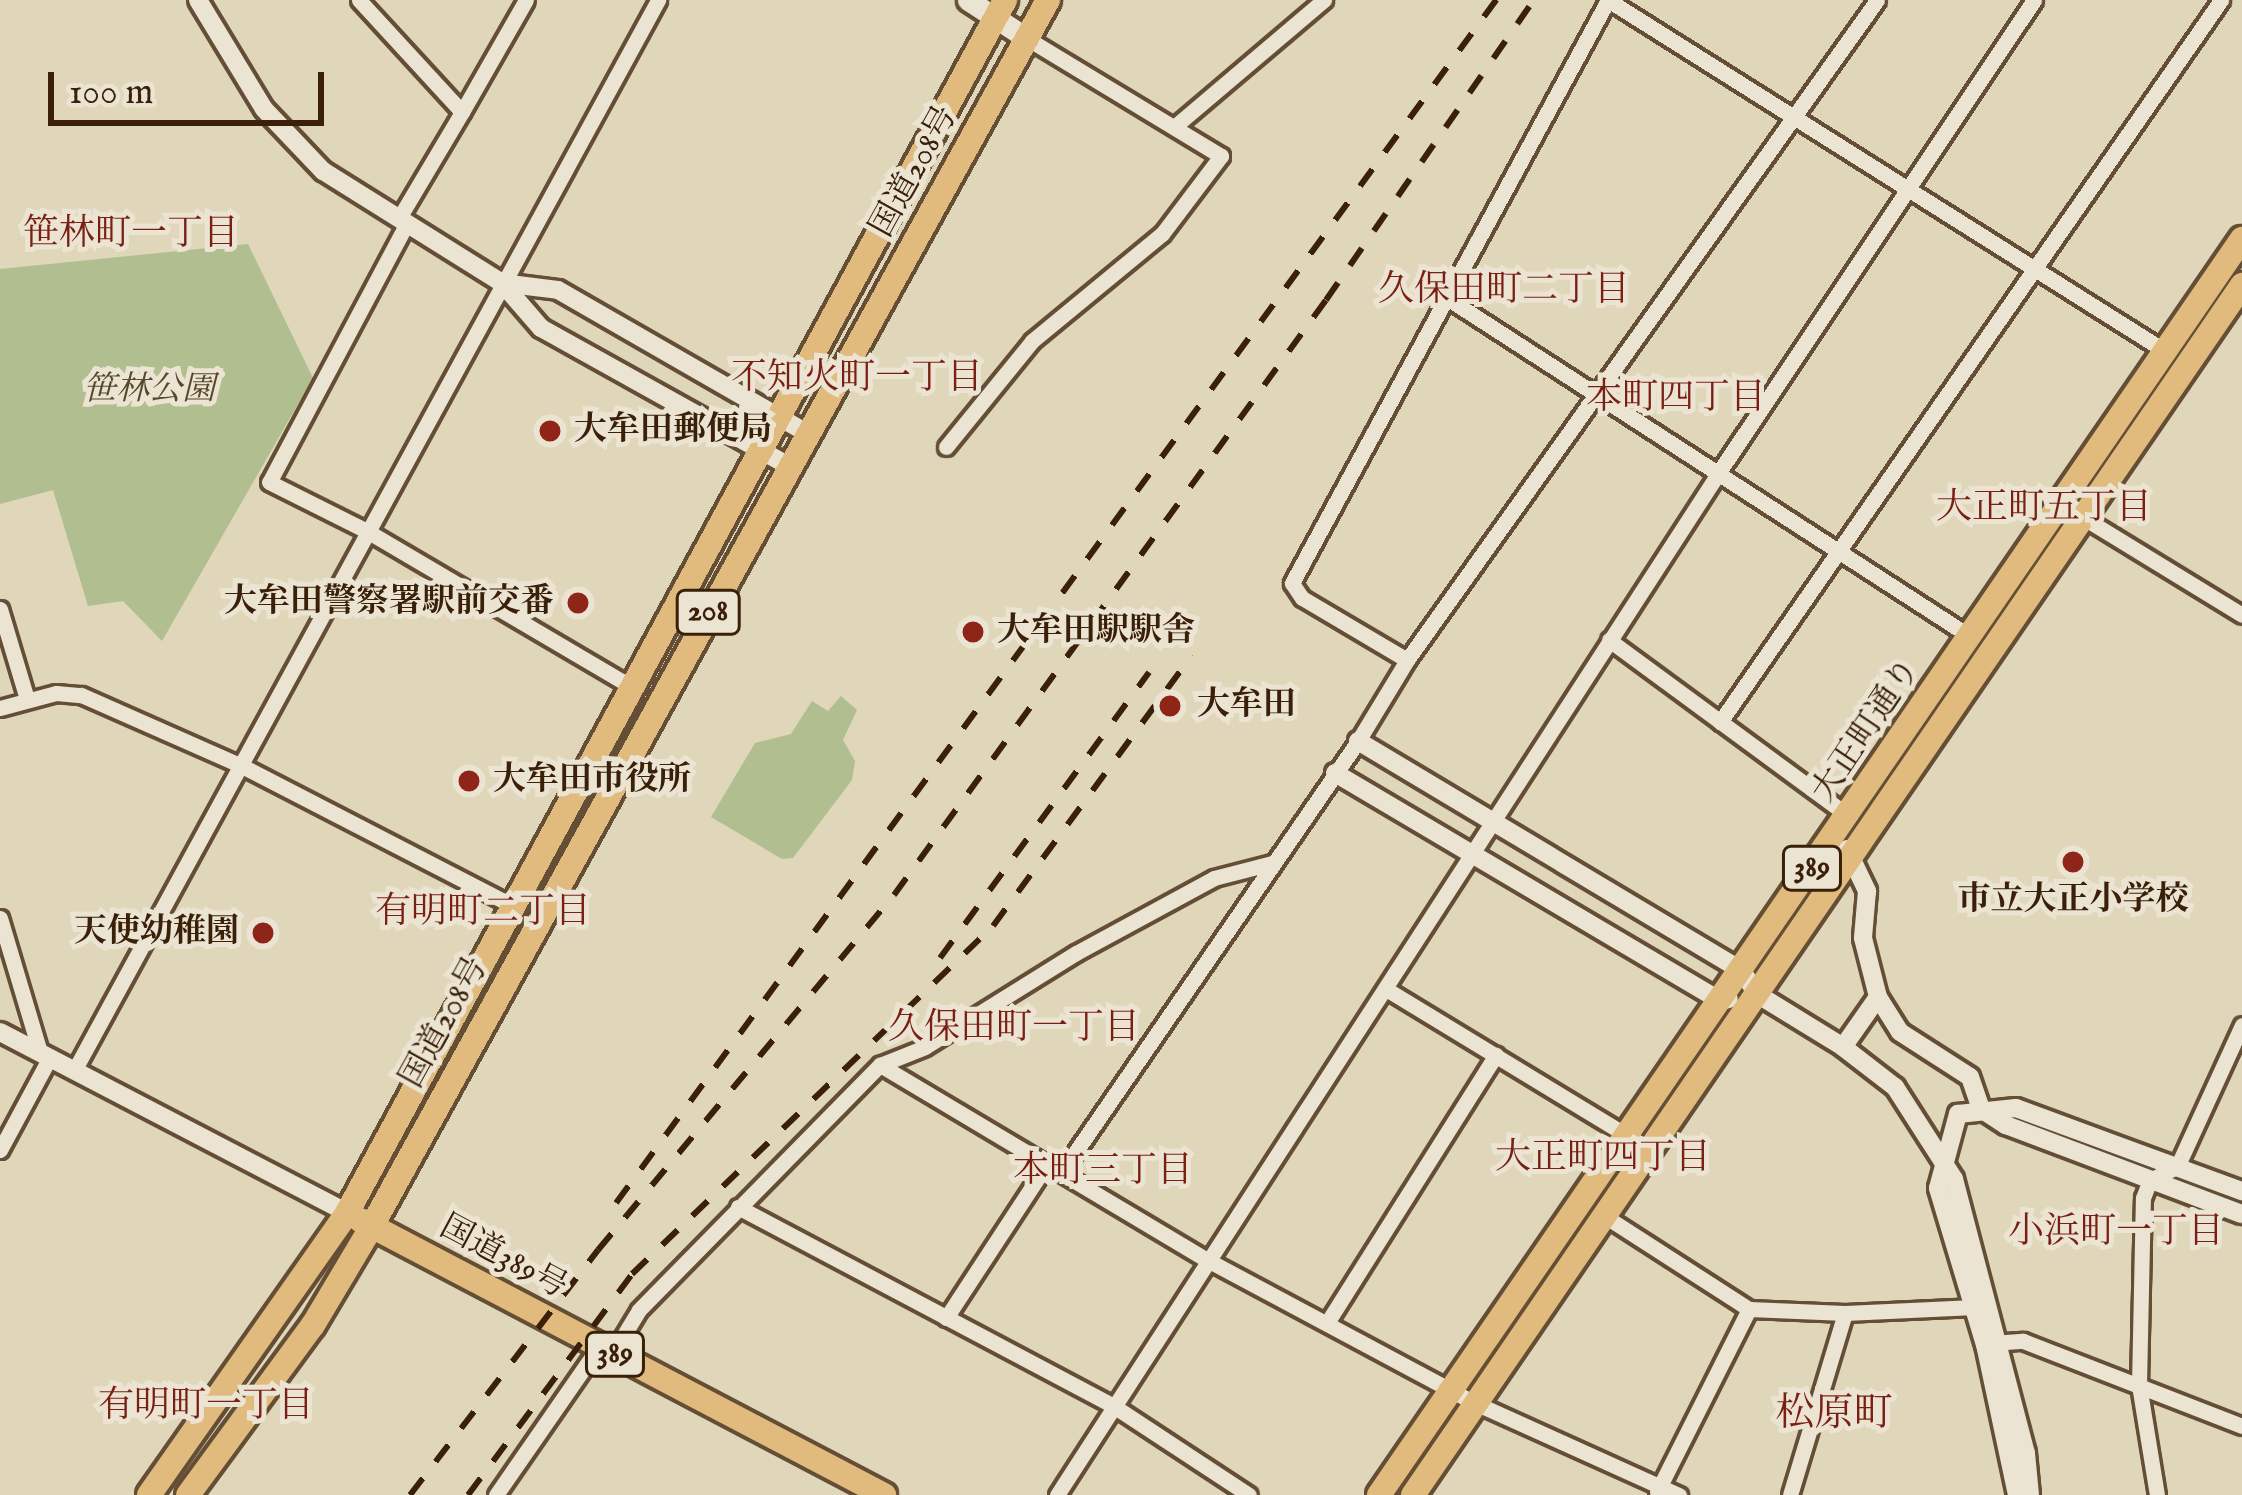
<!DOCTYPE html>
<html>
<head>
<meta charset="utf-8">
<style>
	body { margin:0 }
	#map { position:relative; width:2242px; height:1495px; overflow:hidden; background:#e0d6ba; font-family:"IM FELL English","Noto Serif JP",serif }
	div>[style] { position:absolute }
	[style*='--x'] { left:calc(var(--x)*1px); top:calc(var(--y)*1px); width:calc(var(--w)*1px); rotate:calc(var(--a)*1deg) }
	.green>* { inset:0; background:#b1be90 }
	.roads { filter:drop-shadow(3px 0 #644e35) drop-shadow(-3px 0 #644e35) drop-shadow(0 3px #644e35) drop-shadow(0 -3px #644e35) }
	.minor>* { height:15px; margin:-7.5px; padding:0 7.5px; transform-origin:7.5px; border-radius:7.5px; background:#ebe4d2 }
	.tertiary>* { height:18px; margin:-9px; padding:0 9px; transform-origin:9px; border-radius:9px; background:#ebe4d2 }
	.secondary>* { height:21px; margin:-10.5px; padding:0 10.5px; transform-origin:10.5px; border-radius:10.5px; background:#ebe4d2 }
	.trunk>* { height:24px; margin:-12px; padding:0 12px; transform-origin:12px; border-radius:12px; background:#e0bb7d }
	.rail>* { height:6px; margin-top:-3px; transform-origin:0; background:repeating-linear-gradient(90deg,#3a2009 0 21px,transparent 0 42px) }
	.dots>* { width:33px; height:33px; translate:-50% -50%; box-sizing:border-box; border:6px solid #ebe4d2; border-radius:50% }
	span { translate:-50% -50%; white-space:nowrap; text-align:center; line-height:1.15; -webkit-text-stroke:10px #ebe4d2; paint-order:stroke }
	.shield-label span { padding:3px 9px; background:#ebe4d2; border:3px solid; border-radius:9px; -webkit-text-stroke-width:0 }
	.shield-label { font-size:30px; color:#3a2009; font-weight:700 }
	.street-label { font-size:33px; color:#3a2009 }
	.park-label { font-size:33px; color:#58482b; font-style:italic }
	.poi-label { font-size:33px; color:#3a2009; font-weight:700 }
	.left { translate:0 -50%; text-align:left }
	.right { translate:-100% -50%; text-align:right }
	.neighbourhood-label { font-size:36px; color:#7a1f14 }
	.quarter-label { font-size:39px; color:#7a1f14 }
	.scale { position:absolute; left:48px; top:72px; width:276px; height:54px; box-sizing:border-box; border:6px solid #3a2009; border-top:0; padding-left:15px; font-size:36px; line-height:42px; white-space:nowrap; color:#3a2009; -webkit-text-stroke:9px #ebe4d2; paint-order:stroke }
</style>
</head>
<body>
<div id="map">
	<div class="green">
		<i style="clip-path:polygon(248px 244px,313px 378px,162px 641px,123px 601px,88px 606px,53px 490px,0 504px,0 269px)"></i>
		<i style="clip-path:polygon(841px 696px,857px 710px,843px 740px,855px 761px,852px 780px,793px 858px,782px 859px,711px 817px,755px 743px,791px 734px,812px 701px,828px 711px)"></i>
	</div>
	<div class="roads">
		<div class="minor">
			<i style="--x:359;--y:0;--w:152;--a:47.4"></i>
			<i style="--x:462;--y:112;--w:123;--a:120.7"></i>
			<i style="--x:1608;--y:0;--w:658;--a:32.22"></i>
			<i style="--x:462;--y:112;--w:129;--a:-60.3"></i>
			<i style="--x:1174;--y:127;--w:197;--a:-40.3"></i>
			<i style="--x:407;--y:223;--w:293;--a:118"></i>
			<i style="--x:269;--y:482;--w:110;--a:26.6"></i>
			<i style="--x:367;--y:531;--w:308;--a:30.5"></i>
			<i style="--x:1450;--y:300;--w:620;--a:32.9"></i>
			<i style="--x:946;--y:447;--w:136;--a:-50.9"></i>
			<i style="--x:1032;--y:341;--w:168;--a:-39.5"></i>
			<i style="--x:1162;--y:234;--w:98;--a:-52.9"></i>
			<i style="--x:1221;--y:156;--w:226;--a:-148.8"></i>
			<i style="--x:2061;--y:504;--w:212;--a:31.5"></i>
			<i style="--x:0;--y:609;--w:94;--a:73.3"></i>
			<i style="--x:1609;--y:640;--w:298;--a:36.3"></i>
			<i style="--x:1407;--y:660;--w:122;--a:-149.4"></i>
			<i style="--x:1302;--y:598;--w:18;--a:-124"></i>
			<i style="--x:1292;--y:583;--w:663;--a:-61.54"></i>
			<i style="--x:0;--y:708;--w:58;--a:-15"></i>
			<i style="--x:56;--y:693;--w:25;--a:5"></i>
			<i style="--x:81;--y:695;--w:174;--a:23.8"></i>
			<i style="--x:240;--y:765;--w:305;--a:27.3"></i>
			<i style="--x:1720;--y:722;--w:879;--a:-55.24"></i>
			<i style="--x:0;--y:918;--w:140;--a:73.4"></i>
			<i style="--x:1386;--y:989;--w:306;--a:31.3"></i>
			<i style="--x:880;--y:1065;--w:383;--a:30.8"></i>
			<i style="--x:1209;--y:1261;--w:302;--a:28.1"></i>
			<i style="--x:1475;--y:1403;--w:224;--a:24.3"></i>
			<i style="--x:75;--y:1069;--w:1218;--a:-61.39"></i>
			<i style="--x:0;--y:1150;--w:106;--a:-61.7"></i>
			<i style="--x:1061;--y:1173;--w:524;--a:-55.49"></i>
			<i style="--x:1358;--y:741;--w:95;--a:-58.8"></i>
			<i style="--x:1407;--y:660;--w:810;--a:-54.54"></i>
			<i style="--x:738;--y:1207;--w:427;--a:27.9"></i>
			<i style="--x:1115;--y:1407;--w:160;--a:33.3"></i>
			<i style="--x:1603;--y:1215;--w:174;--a:32.8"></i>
			<i style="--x:1749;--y:1309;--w:96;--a:2.4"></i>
			<i style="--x:1845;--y:1313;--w:130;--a:-2.6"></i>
			<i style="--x:946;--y:1318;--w:186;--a:-56.8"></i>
			<i style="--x:1327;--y:1323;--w:317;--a:-57.8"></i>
			<i style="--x:1991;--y:1343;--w:32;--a:-4"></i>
			<i style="--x:2023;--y:1341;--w:235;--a:21.2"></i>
			<i style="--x:613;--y:1353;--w:50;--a:-58.8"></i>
			<i style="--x:639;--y:1310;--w:344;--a:-45.5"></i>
			<i style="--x:880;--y:1065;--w:48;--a:-21.8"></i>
			<i style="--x:925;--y:1047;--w:178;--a:-31.9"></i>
			<i style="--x:1076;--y:953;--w:157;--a:-28.5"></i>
			<i style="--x:1214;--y:878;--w:60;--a:-14.5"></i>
			<i style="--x:1657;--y:1492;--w:205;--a:-63.3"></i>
			<i style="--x:496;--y:1495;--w:181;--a:-55.3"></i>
			<i style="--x:1057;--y:1495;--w:1215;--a:-57.09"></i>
			<i style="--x:1717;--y:475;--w:571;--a:-56.28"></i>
			<i style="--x:1790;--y:1495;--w:190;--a:-73.2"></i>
			<i style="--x:2157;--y:1495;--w:111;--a:-99.3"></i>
			<i style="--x:2139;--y:1385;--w:187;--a:-88.8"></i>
			<i style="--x:2143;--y:1198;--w:19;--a:-69"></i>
			<i style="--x:2150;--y:1180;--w:30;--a:-26"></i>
			<i style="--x:2177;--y:1167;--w:156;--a:-65.4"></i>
		</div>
		<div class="tertiary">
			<i style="--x:198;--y:0;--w:127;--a:58.8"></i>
			<i style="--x:264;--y:109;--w:86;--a:46.4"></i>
			<i style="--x:323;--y:171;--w:211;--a:32"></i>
			<i style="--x:502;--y:283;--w:60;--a:49.1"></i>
			<i style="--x:541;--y:328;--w:284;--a:29.1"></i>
			<i style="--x:502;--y:283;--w:56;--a:7.1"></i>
			<i style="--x:558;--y:290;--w:289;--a:29.9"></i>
			<i style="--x:1358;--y:741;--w:448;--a:30.9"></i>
			<i style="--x:1742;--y:971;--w:27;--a:57"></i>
			<i style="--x:1757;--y:994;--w:101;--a:31.6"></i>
			<i style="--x:1843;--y:1047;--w:66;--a:37.6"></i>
			<i style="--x:1895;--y:1087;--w:109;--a:57.3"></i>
			<i style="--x:1954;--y:1179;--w:283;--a:75.3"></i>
			<i style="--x:2026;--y:1453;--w:42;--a:84.6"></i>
			<i style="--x:1335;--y:773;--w:448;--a:30.6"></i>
			<i style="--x:1721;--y:1001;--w:8;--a:-14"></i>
			<i style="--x:1847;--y:849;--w:47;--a:64.5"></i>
			<i style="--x:1867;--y:891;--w:47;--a:94.9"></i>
			<i style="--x:1863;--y:938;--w:61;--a:75.7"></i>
			<i style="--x:1878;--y:997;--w:41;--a:57.8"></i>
			<i style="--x:1900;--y:1032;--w:83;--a:32.7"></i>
			<i style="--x:1970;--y:1077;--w:34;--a:71"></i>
			<i style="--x:1981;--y:1109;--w:30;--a:33"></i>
			<i style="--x:2006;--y:1125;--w:252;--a:20.7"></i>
			<i style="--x:0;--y:1032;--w:391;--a:27.5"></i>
			<i style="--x:1843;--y:1047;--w:61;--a:-55"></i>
			<i style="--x:2017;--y:1495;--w:153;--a:-102"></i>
			<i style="--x:1985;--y:1345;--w:164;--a:-106.7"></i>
			<i style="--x:1938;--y:1188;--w:77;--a:-74.9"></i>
			<i style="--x:1958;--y:1114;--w:58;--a:-5.9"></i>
			<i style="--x:2016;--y:1108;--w:241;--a:20.2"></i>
		</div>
		<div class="secondary">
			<i style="--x:968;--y:0;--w:72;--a:33"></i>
		</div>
		<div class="trunk">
			<i style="--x:360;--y:1220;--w:592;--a:27.69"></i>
			<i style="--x:149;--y:1495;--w:345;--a:-54.9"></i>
			<i style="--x:347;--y:1213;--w:1380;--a:-61.52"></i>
			<i style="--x:188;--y:1495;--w:211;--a:-53.7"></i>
			<i style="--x:313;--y:1325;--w:115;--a:-59.2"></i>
			<i style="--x:372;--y:1226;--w:1400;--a:-61.13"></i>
			<i style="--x:1379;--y:1495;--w:1524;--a:-55.51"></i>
			<i style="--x:1413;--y:1495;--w:1467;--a:-55.58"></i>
		</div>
	</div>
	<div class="rail">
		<i style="--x:940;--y:958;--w:354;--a:-53.8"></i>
		<i style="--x:616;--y:1203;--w:1491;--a:-53.81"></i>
		<i style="--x:410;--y:1495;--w:309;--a:-52.5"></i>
		<i style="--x:598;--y:1250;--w:462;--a:-50.2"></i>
		<i style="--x:894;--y:895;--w:735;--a:-54.02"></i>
		<i style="--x:1326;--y:300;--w:365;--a:-55.3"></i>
		<i style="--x:468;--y:1495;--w:275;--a:-53.4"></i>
		<i style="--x:632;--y:1274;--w:501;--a:-43.95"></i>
		<i style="--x:993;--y:926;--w:336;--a:-53.7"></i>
	</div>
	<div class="dots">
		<i style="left:550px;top:431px;background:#8f2418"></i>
		<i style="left:578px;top:603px;background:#8f2418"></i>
		<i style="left:973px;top:632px;background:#8f2418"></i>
		<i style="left:1170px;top:706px;background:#8f2418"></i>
		<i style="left:469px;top:781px;background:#8f2418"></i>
		<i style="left:2073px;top:862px;background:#8f2418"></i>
		<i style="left:263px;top:933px;background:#8f2418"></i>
	</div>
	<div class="shield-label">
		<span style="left:708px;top:612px">208</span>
		<span style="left:1812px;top:868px">389</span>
		<span style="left:615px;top:1354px">389</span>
	</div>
	<div class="street-label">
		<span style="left:915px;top:172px;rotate:-61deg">国道208号</span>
		<span style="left:1867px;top:731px;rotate:-56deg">大正町通り</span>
		<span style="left:445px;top:1023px;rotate:-61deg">国道208号</span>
		<span style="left:503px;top:1258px;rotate:28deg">国道389号</span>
	</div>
	<div class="park-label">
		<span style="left:149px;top:391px">笹林公園</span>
	</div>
	<div class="poi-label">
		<span class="left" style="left:574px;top:431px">大牟田郵便局</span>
		<span class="right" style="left:554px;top:603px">大牟田警察署駅前交番</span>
		<span class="left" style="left:997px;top:632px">大牟田駅駅舎</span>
		<span class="left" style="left:1197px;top:706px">大牟田</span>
		<span class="left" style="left:493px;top:781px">大牟田市役所</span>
		<span style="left:2073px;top:901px">市立大正小学校</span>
		<span class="right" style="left:239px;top:933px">天使幼稚園</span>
	</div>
	<div class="neighbourhood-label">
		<span style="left:131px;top:235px">笹林町一丁目</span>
		<span style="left:1504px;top:291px">久保田町二丁目</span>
		<span style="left:857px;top:379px">不知火町一丁目</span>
		<span style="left:1676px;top:399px">本町四丁目</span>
		<span style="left:2044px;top:509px">大正町五丁目</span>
		<span style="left:483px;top:913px">有明町二丁目</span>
		<span style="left:1014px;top:1029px">久保田町一丁目</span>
		<span style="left:1603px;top:1159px">大正町四丁目</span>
		<span style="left:1103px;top:1172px">本町三丁目</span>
		<span style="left:2116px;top:1233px">小浜町一丁目</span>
		<span style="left:206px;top:1407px">有明町一丁目</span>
	</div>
	<div class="quarter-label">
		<span style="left:1834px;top:1415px">松原町</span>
	</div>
	<div class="scale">100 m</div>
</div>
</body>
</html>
